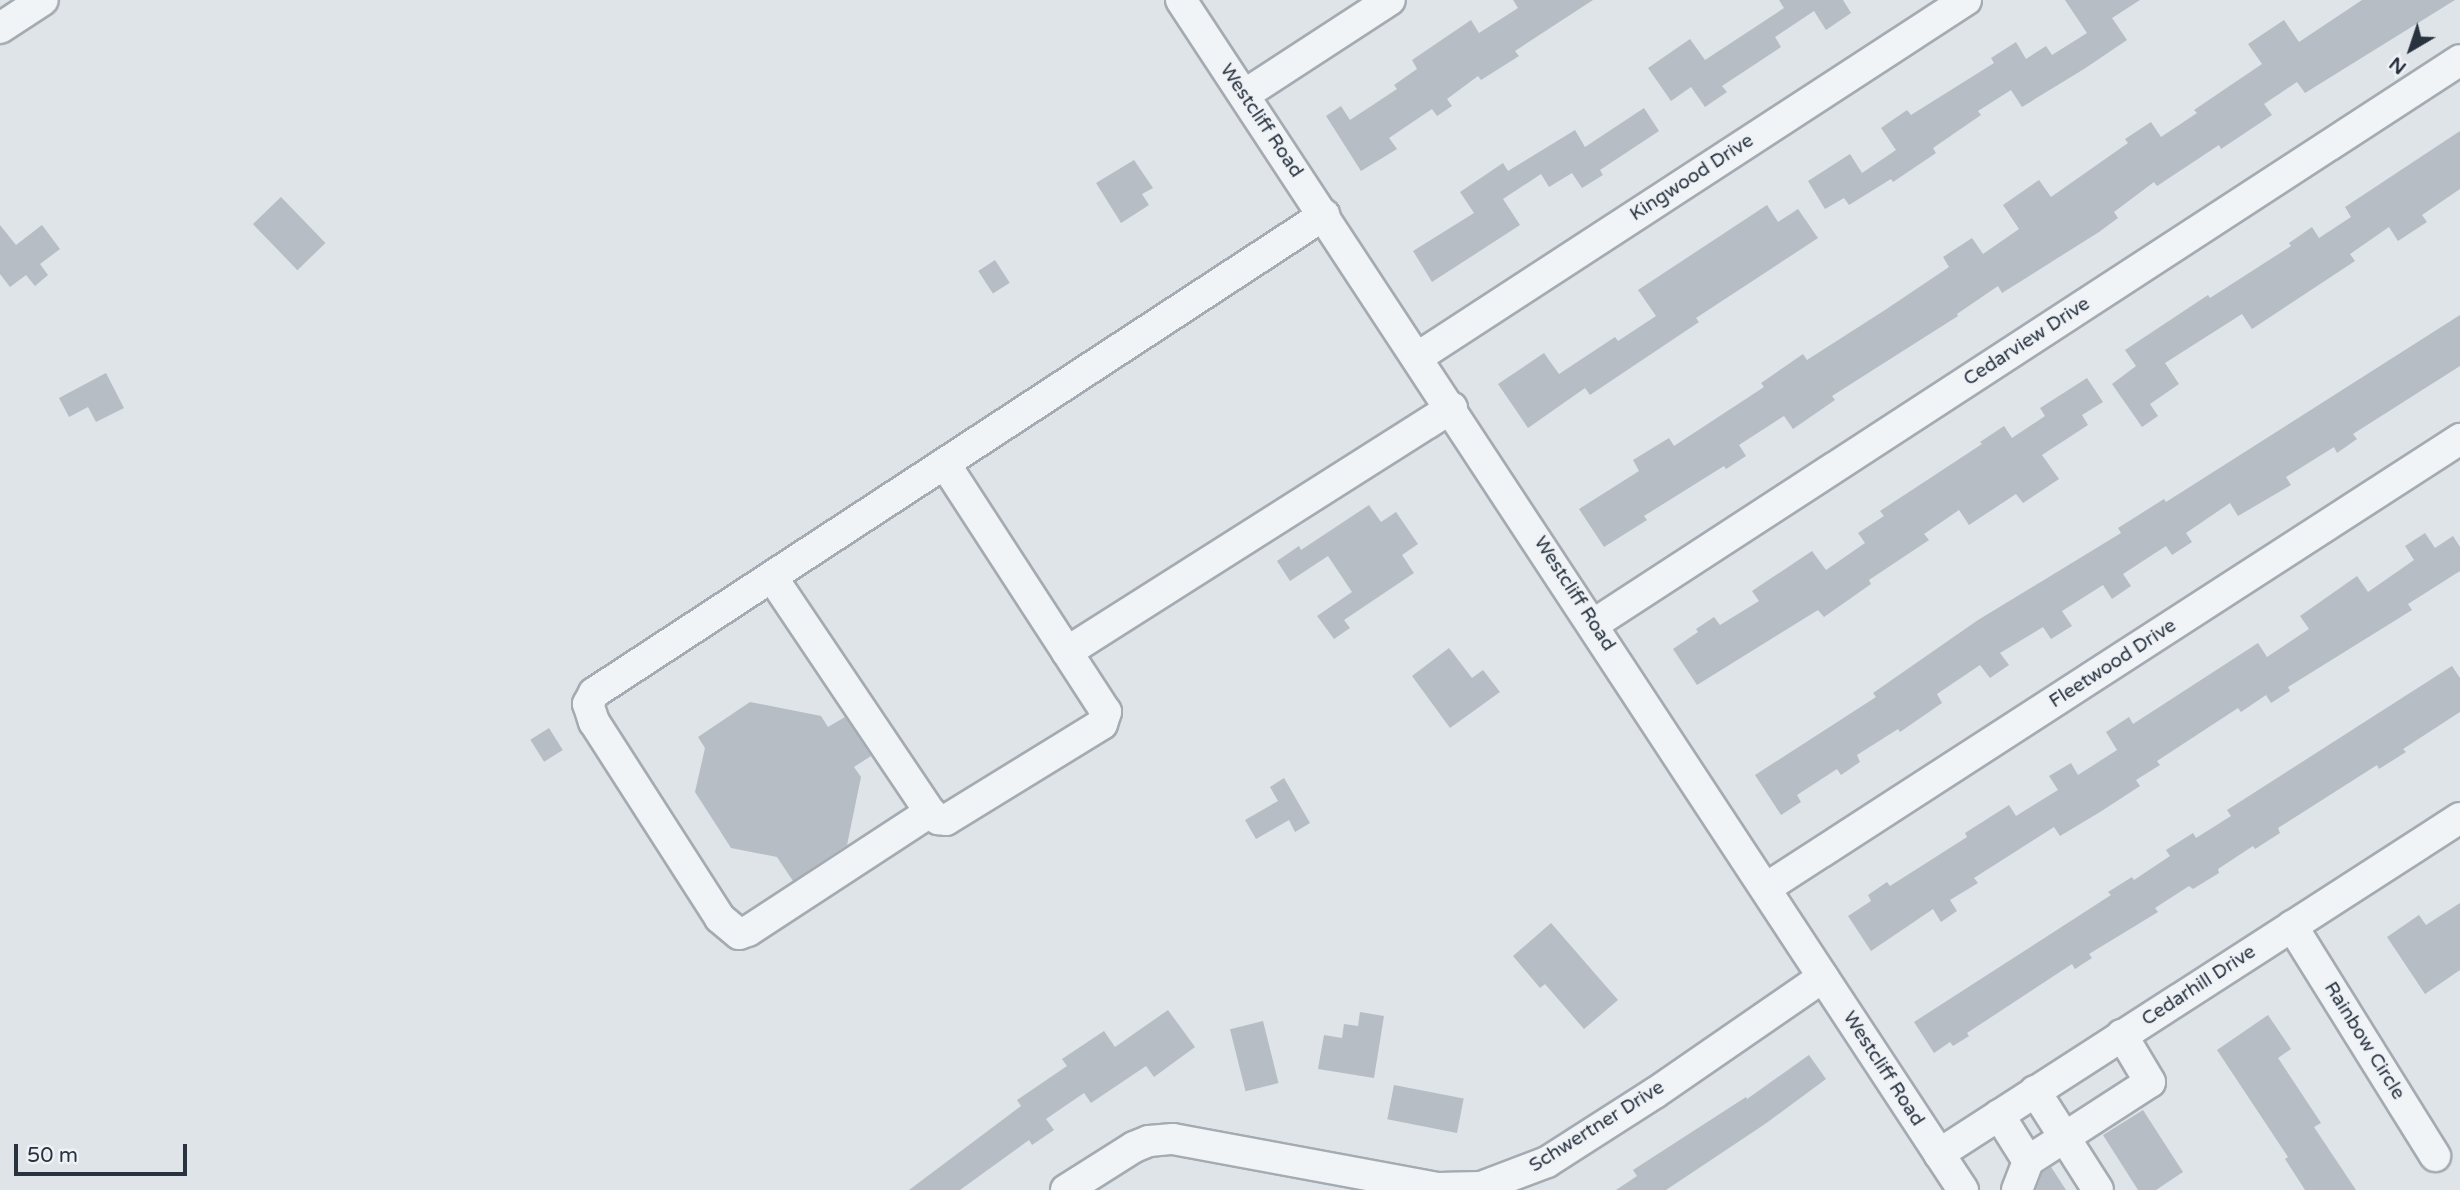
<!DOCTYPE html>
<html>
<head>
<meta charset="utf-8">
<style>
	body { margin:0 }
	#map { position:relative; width:2460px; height:1190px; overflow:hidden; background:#dfe4e8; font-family:"Varela Round",sans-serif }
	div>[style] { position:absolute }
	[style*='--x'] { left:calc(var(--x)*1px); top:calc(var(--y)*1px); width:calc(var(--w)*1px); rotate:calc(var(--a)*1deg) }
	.building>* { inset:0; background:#b6bdc5; transform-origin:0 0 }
	.roads { filter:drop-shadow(2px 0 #a4abb2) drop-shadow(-2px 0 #a4abb2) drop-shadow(0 2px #a4abb2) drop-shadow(0 -2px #a4abb2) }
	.minor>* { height:30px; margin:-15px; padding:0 15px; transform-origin:15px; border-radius:15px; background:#f1f4f6 }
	span { translate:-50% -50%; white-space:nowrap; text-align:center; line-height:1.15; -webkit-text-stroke:5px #eef2f6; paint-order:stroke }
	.street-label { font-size:19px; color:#28333f }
	.north { position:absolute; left:2376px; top:14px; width:70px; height:70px; -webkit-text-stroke:5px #eef2f6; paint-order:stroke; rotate:219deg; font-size:19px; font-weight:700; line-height:28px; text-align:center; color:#28333f }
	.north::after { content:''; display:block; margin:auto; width:24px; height:32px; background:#28333f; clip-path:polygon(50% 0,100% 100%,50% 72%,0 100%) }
	.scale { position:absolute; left:14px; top:1144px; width:173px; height:32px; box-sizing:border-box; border:4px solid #28333f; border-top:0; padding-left:9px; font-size:21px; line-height:24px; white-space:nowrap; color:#28333f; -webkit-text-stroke:5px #eef2f6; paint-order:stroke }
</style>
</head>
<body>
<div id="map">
	<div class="building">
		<i style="clip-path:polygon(1513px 0,1593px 0,1515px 51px,1519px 56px,1481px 80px,1478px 76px,1447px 99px,1452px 106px,1437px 116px,1432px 109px,1389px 138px,1397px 149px,1361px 171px,1326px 116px,1341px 106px,1350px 120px,1397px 89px,1394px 85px,1417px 69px,1412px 60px,1471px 20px,1479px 33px,1518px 8px)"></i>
		<i style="clip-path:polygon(1779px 0,1843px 0,1851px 13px,1826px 30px,1814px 11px,1775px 37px,1781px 47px,1722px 86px,1727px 92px,1705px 107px,1691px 87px,1671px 101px,1648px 68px,1690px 39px,1705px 60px,1784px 8px)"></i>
		<i style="clip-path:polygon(2065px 0,2140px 0,2112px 18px,2127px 40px,2084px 69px,2022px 107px,2011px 90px,1978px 111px,1981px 115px,1933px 148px,1936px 153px,1893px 182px,1891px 179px,1849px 205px,1844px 198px,1825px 209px,1808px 181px,1850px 154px,1862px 173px,1896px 150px,1881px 128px,1907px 110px,1911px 115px,1994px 63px,1991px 58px,2016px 42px,2026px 59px,2046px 46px,2052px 55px,2087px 33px)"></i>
		<i style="clip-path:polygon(2362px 0,2455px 0,2305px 93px,2297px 82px,2264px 104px,2272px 115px,2221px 149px,2219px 145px,2157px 186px,2154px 182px,2114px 212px,2118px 218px,2099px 232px,2002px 293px,1998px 286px,1957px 314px,1958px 316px,1832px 396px,1835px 400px,1793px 429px,1784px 416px,1739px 445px,1746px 456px,1726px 469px,1724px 466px,1644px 516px,1647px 520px,1604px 547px,1579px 509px,1639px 471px,1633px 460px,1669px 438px,1674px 446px,1764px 387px,1761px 383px,1803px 354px,1807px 360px,1885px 310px,1949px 267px,1943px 257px,1972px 238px,1983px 254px,2019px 229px,2003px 205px,2039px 180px,2051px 197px,2128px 143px,2125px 139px,2151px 122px,2161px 137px,2197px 113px,2194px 110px,2262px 64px,2248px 44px,2284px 20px,2299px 42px)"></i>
		<i style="clip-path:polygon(1644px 108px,1659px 131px,1600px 170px,1603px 175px,1582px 188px,1572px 173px,1549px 187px,1541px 174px,1503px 199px,1520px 225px,1432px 282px,1413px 251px,1474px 213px,1460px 192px,1503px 163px,1508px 171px,1575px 130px,1585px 147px)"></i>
		<i style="clip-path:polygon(2460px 131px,2460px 189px,2422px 215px,2427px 222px,2398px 241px,2389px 227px,2350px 254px,2355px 261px,2252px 329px,2242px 314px,2165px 363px,2179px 384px,2150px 404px,2158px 416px,2142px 427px,2112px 384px,2136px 366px,2125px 350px,2208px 295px,2210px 298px,2291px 246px,2289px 243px,2312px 227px,2319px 238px,2351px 217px,2345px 207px)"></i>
		<i style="clip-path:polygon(1134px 160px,1153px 188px,1142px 194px,1149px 205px,1121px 223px,1096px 183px)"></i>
		<i style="left:281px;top:197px;width:64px;height:39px;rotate:46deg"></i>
		<i style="clip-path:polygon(1767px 205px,1778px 222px,1798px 209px,1818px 238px,1696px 318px,1699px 322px,1590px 395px,1585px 388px,1528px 428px,1498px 384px,1544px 353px,1559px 374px,1615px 337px,1618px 341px,1656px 316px,1638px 290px)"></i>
		<i style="clip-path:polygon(0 225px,16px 245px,42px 225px,60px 249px,40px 264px,48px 275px,35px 286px,26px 275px,10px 287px,0 274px)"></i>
		<i style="left:995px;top:260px;width:27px;height:20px;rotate:57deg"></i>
		<i style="clip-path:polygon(2460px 315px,2460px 366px,2353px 434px,2357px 439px,2337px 453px,2334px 447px,2286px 477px,2291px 485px,2238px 516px,2230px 503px,2186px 533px,2192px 542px,2172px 555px,2166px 546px,2123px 574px,2131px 586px,2112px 599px,2103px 585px,2062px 611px,2072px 626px,2051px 639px,2043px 627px,2000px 653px,2009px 665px,1990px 678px,1980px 665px,1937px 694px,1942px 703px,1900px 732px,1898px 729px,1857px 755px,1860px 762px,1841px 775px,1837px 769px,1797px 795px,1801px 802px,1781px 815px,1755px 775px,1876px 697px,1873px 693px,1978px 620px,2121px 533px,2118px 528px,2164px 499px,2166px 502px)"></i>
		<i style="clip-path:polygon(106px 373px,124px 408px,96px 422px,88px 407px,69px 417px,59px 398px)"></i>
		<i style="clip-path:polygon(2087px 378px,2103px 402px,2082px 415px,2088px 425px,2042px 455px,2059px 479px,2023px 503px,2016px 494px,1969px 525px,1959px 510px,1924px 534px,1929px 540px,1869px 580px,1871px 584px,1824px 617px,1818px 610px,1697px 685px,1673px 649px,1698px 632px,1696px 629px,1714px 617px,1720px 625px,1759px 601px,1752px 591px,1812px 551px,1826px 570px,1865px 543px,1858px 533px,1884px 516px,1880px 511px,1982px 444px,1980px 442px,2004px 426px,2012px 438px,2045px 416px,2040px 408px)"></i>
		<i style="clip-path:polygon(1369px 505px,1381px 522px,1396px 512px,1418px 544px,1402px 555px,1414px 573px,1344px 620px,1350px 628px,1334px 639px,1317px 616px,1352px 592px,1328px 556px,1290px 581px,1277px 561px,1299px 546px,1301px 550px)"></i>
		<i style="clip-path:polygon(2425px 533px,2435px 548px,2453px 536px,2460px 547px,2460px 571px,2408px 604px,2412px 610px,2288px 687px,2290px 691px,2271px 703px,2266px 695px,2241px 712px,2238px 708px,2157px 761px,2160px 765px,2136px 780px,2140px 786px,2100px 812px,2060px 836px,2054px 827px,1974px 878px,1978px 883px,1950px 900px,1957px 911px,1941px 922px,1933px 909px,1871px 951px,1848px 916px,1871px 901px,1868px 895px,1887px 882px,1890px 886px,1967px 837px,1965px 833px,2009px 805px,2016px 816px,2058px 790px,2049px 776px,2071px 763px,2078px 775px,2117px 750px,2106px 732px,2129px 717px,2133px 724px,2258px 643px,2267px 657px,2309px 629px,2300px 616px,2357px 576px,2368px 592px,2414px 560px,2405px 546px)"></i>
		<i style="clip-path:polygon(1449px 648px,1472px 678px,1483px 670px,1500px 692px,1450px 728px,1412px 676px)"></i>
		<i style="clip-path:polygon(2452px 666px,2460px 678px,2460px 712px,2403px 749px,2406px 752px,2379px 769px,2377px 765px,2278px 828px,2280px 833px,2255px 849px,2253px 846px,2218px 869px,2219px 873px,2193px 889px,2189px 886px,2155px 908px,2158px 912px,2089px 954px,2092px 958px,2075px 969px,2072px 964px,1967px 1033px,1969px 1036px,1953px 1046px,1950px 1042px,1934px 1053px,1914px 1022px,2111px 895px,2108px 892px,2132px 877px,2134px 880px,2170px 856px,2166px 850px,2193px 833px,2196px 838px,2231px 816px,2227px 810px)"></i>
		<i style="clip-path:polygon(750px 702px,821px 716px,828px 727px,845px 717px,871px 756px,854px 767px,861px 777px,847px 845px,793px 881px,777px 857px,731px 848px,695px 792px,705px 748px,698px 737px)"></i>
		<i style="left:549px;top:728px;width:26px;height:22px;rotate:58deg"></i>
		<i style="clip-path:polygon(1284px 778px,1310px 823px,1295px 832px,1289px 820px,1256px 839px,1245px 820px,1278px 801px,1270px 787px)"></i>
		<i style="clip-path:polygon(2460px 903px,2460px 970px,2425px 994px,2387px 937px,2419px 915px,2426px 925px)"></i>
		<i style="clip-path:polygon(1551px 923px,1618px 1000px,1584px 1029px,1545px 984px,1540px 988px,1513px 956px)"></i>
		<i style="clip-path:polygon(1168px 1010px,1195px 1047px,1154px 1077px,1146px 1066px,1091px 1103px,1084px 1093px,1046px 1119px,1054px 1130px,1032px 1145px,1029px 1140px,960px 1190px,909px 1190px,1021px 1106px,1017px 1100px,1067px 1066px,1062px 1059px,1104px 1031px,1115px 1047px)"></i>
		<i style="clip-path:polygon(1360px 1012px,1384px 1016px,1374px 1078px,1318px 1069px,1324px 1035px,1342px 1038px,1344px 1024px,1358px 1026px)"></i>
		<i style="clip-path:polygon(2268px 1015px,2291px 1049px,2278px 1058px,2321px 1123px,2314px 1127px,2356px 1190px,2305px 1190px,2285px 1159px,2288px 1157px,2217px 1050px)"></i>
		<i style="left:1263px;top:1021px;width:64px;height:34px;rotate:76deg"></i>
		<i style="clip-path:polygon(1809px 1055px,1826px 1079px,1765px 1124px,1666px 1190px,1616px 1190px,1637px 1176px,1633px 1170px,1746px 1097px,1747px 1099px)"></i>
		<i style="left:1394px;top:1085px;width:71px;height:35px;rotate:11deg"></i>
		<i style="clip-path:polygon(2143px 1110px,2183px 1172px,2156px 1190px,2138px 1190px,2103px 1135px)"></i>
		<i style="clip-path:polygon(2051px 1167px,2066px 1190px,2036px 1190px,2042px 1173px)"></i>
	</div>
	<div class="roads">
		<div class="minor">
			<i style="--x:1181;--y:0;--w:1424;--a:56.69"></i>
			<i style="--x:0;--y:28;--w:51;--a:-33.1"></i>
			<i style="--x:1244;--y:95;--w:174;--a:-33.1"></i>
			<i style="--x:1418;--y:357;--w:654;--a:-33.08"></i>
			<i style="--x:945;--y:464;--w:224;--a:57"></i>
			<i style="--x:1067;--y:652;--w:456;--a:-32.4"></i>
			<i style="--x:772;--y:577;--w:283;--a:56.1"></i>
			<i style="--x:930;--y:812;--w:11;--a:41"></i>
			<i style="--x:938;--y:819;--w:8;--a:7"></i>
			<i style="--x:946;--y:820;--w:183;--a:-31.6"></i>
			<i style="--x:1102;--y:724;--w:13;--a:-72"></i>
			<i style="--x:1106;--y:712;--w:72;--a:-123"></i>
			<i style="--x:1594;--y:624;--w:1033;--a:-33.07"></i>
			<i style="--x:930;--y:812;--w:217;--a:146.8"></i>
			<i style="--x:748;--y:931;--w:9;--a:162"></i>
			<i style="--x:739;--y:934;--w:25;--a:-140"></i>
			<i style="--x:720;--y:918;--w:233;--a:-122.7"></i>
			<i style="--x:594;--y:722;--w:19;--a:-108"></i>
			<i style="--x:588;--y:704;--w:13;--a:-61"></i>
			<i style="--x:594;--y:693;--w:873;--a:-33.22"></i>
			<i style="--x:1766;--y:888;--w:827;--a:-32.9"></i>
			<i style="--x:2292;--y:926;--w:271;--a:58.1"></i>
			<i style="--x:2035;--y:1091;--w:117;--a:57.5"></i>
			<i style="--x:1999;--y:1115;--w:54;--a:57.8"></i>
			<i style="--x:2028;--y:1161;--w:145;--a:-32.9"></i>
			<i style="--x:2150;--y:1082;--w:55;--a:-120.8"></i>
			<i style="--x:1939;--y:1154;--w:620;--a:-32.82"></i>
			<i style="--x:1066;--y:1190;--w:80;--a:-32.3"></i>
			<i style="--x:1134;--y:1147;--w:16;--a:-22"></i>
			<i style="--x:1149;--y:1141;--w:24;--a:-5"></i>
			<i style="--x:1173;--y:1139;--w:269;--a:10.5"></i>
			<i style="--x:1438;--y:1188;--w:43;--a:-1.3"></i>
			<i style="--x:1481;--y:1187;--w:71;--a:-20.7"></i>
			<i style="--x:1547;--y:1162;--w:128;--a:-32.6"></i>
			<i style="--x:1655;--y:1093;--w:204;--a:-34.6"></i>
			<i style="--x:2017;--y:1190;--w:31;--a:-69"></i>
		</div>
	</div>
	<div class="street-label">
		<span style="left:1261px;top:121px;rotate:56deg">Westcliff Road</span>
		<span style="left:1692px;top:178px;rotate:-33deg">Kingwood Drive</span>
		<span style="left:2027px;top:342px;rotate:-33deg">Cedarview Drive</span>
		<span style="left:1574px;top:594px;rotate:57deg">Westcliff Road</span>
		<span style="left:2113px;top:664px;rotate:-33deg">Fleetwood Drive</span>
		<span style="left:2199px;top:986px;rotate:-33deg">Cedarhill Drive</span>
		<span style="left:2364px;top:1041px;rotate:58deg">Rainbow Circle</span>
		<span style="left:1883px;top:1069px;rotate:57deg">Westcliff Road</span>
		<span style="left:1597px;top:1127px;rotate:-32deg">Schwertner Drive</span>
	</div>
	<div class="north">N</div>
	<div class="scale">50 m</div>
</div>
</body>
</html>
